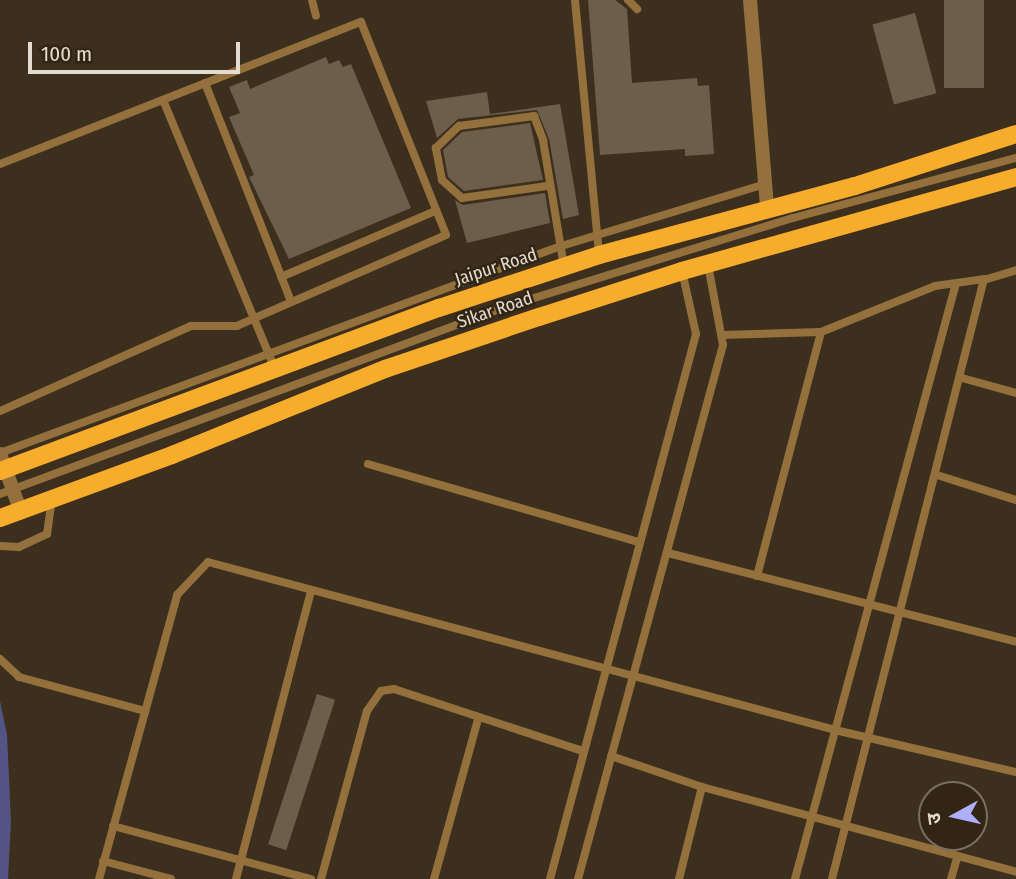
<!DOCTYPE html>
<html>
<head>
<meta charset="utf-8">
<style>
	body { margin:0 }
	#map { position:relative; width:1016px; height:879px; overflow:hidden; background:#3c2f1e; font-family:"Fira Sans Condensed","Noto Sans Devanagari",sans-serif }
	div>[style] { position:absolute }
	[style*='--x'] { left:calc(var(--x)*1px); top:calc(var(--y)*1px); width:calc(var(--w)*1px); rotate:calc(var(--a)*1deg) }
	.green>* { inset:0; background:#535484 }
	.building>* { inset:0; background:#6c5e4b; transform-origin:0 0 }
	.service>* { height:8px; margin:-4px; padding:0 4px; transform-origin:4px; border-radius:4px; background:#94703c }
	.tertiary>* { height:14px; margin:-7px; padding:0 7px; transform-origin:7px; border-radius:7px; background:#94703c }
	.primary>* { height:18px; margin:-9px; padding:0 9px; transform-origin:9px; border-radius:9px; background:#f7ac2b }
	span { translate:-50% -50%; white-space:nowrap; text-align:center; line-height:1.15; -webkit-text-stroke:5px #322514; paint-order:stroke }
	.street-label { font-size:18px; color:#e3dbd0 }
	.north { position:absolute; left:918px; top:781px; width:70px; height:70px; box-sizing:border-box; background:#322514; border:2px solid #796e5f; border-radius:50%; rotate:262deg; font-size:19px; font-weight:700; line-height:28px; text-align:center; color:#e3dbd0 }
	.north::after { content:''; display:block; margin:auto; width:24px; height:32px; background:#adaffb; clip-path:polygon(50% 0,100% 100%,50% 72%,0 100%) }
	.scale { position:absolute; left:28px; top:42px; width:212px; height:32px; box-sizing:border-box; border:4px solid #e3dbd0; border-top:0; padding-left:9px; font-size:21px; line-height:24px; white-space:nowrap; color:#e3dbd0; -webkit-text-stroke:5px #322514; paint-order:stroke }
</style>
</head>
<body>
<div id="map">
	<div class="green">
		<i style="clip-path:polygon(0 701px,7px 735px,11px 821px,8px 879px,0 879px)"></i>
	</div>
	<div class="building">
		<i style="clip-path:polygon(588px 0,615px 0,627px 9px,632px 83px,697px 78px,698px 86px,709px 85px,714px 154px,685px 156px,685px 149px,600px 155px)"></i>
		<i style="left:944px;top:0;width:40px;height:88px"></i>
		<i style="left:915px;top:13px;width:83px;height:44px;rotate:75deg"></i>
		<i style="clip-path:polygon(326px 57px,329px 64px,339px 60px,343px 67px,351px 64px,411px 208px,289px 259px,249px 177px,254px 175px,229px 117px,240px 113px,229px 87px,247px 80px,250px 89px)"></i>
		<i style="clip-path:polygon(487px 92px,490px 114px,560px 104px,579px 215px,563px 219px,549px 139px,537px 110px,458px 119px,437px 138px,426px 101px)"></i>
		<i style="clip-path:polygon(530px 123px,543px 180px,464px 191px,448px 177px,443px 150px,462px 132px)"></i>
		<i style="clip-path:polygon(545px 193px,550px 223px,467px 243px,455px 200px,463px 205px)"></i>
		<i style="left:317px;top:694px;width:19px;height:158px;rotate:18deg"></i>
	</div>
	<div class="service">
		<i style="--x:312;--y:0;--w:16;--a:76"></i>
		<i style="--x:575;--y:0;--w:256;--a:84.6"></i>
		<i style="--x:628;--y:0;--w:13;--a:45"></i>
		<i style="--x:205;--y:83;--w:234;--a:68.5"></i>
		<i style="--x:163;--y:100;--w:291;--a:67.4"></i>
		<i style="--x:0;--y:164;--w:388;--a:-21.5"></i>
		<i style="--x:361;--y:22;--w:229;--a:68.2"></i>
		<i style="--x:446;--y:235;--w:228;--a:156.5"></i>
		<i style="--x:237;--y:326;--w:46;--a:180"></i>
		<i style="--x:191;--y:326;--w:209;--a:156"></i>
		<i style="--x:547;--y:186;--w:86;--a:172"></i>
		<i style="--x:462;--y:198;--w:27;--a:-138"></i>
		<i style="--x:442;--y:180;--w:33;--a:-101"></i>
		<i style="--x:436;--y:148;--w:32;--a:-44"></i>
		<i style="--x:459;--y:126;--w:76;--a:-7.6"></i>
		<i style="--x:534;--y:116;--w:26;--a:69"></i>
		<i style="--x:543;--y:140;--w:129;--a:80.6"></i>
		<i style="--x:281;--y:277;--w:168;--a:-23.2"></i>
		<i style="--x:984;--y:280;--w:34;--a:-17"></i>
		<i style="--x:722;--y:335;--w:99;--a:-1.7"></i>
		<i style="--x:821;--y:332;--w:123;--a:-22"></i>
		<i style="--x:935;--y:286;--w:49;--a:-8.1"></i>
		<i style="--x:984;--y:279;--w:619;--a:104.22"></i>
		<i style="--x:962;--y:378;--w:56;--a:15.5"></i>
		<i style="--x:0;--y:453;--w:595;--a:-20.26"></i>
		<i style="--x:558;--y:247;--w:216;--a:-16.9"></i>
		<i style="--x:368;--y:464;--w:282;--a:16.1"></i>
		<i style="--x:937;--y:475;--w:83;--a:17.6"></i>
		<i style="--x:0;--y:494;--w:539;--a:-20.32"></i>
		<i style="--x:505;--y:307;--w:301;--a:-17.2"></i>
		<i style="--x:793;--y:218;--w:231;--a:-15.1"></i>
		<i style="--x:0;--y:546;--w:19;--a:3"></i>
		<i style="--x:19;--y:547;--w:31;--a:-25"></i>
		<i style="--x:47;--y:534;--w:34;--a:-82"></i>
		<i style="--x:668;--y:553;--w:359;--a:14.3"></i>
		<i style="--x:757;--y:576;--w:252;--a:-75.3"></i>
		<i style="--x:0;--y:659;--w:26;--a:43"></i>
		<i style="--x:19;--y:677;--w:131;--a:15.1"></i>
		<i style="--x:611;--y:756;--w:96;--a:18.8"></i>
		<i style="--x:702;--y:787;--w:325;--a:15.1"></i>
		<i style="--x:113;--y:826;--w:205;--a:15"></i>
		<i style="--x:103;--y:861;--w:70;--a:14.8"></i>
		<i style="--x:99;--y:879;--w:295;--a:-74.6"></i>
		<i style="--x:177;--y:595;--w:45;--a:-46.8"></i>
		<i style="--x:208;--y:562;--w:649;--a:15"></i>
		<i style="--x:835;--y:730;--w:186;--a:13.1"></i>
		<i style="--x:236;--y:879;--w:297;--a:-75.4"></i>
		<i style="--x:321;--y:879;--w:174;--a:-74.7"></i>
		<i style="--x:367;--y:711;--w:24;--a:-55"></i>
		<i style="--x:381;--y:691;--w:13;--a:-9"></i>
		<i style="--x:394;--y:689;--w:199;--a:18.2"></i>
		<i style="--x:434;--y:879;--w:166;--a:-74.6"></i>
		<i style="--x:550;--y:879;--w:564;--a:-75"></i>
		<i style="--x:696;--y:334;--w:65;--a:-102.5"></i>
		<i style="--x:578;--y:879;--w:553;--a:-74.81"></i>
		<i style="--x:723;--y:345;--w:81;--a:-100.6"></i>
		<i style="--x:679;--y:879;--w:95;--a:-76"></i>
		<i style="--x:795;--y:879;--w:617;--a:-74.88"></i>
		<i style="--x:951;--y:879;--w:22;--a:-74"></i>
	</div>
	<div class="tertiary">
		<i style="--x:750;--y:0;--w:210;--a:85.3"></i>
		<i style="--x:0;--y:454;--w:62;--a:70.1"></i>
	</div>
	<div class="primary">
		<i style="--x:0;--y:471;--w:468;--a:-20.4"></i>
		<i style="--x:439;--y:308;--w:169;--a:-18.3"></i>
		<i style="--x:599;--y:255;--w:265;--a:-15.1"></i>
		<i style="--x:855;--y:186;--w:169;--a:-17.9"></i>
		<i style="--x:0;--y:518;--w:183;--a:-20.1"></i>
		<i style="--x:172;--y:455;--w:230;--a:-22"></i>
		<i style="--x:385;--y:369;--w:163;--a:-18.7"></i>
		<i style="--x:539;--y:317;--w:150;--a:-17.8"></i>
		<i style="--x:682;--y:271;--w:347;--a:-15.7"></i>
	</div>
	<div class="street-label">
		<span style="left:496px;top:267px;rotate:-18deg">Jaipur Road</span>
		<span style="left:495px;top:310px;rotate:-19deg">Sikar Road</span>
	</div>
	<div class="north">उ</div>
	<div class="scale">100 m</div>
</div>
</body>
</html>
